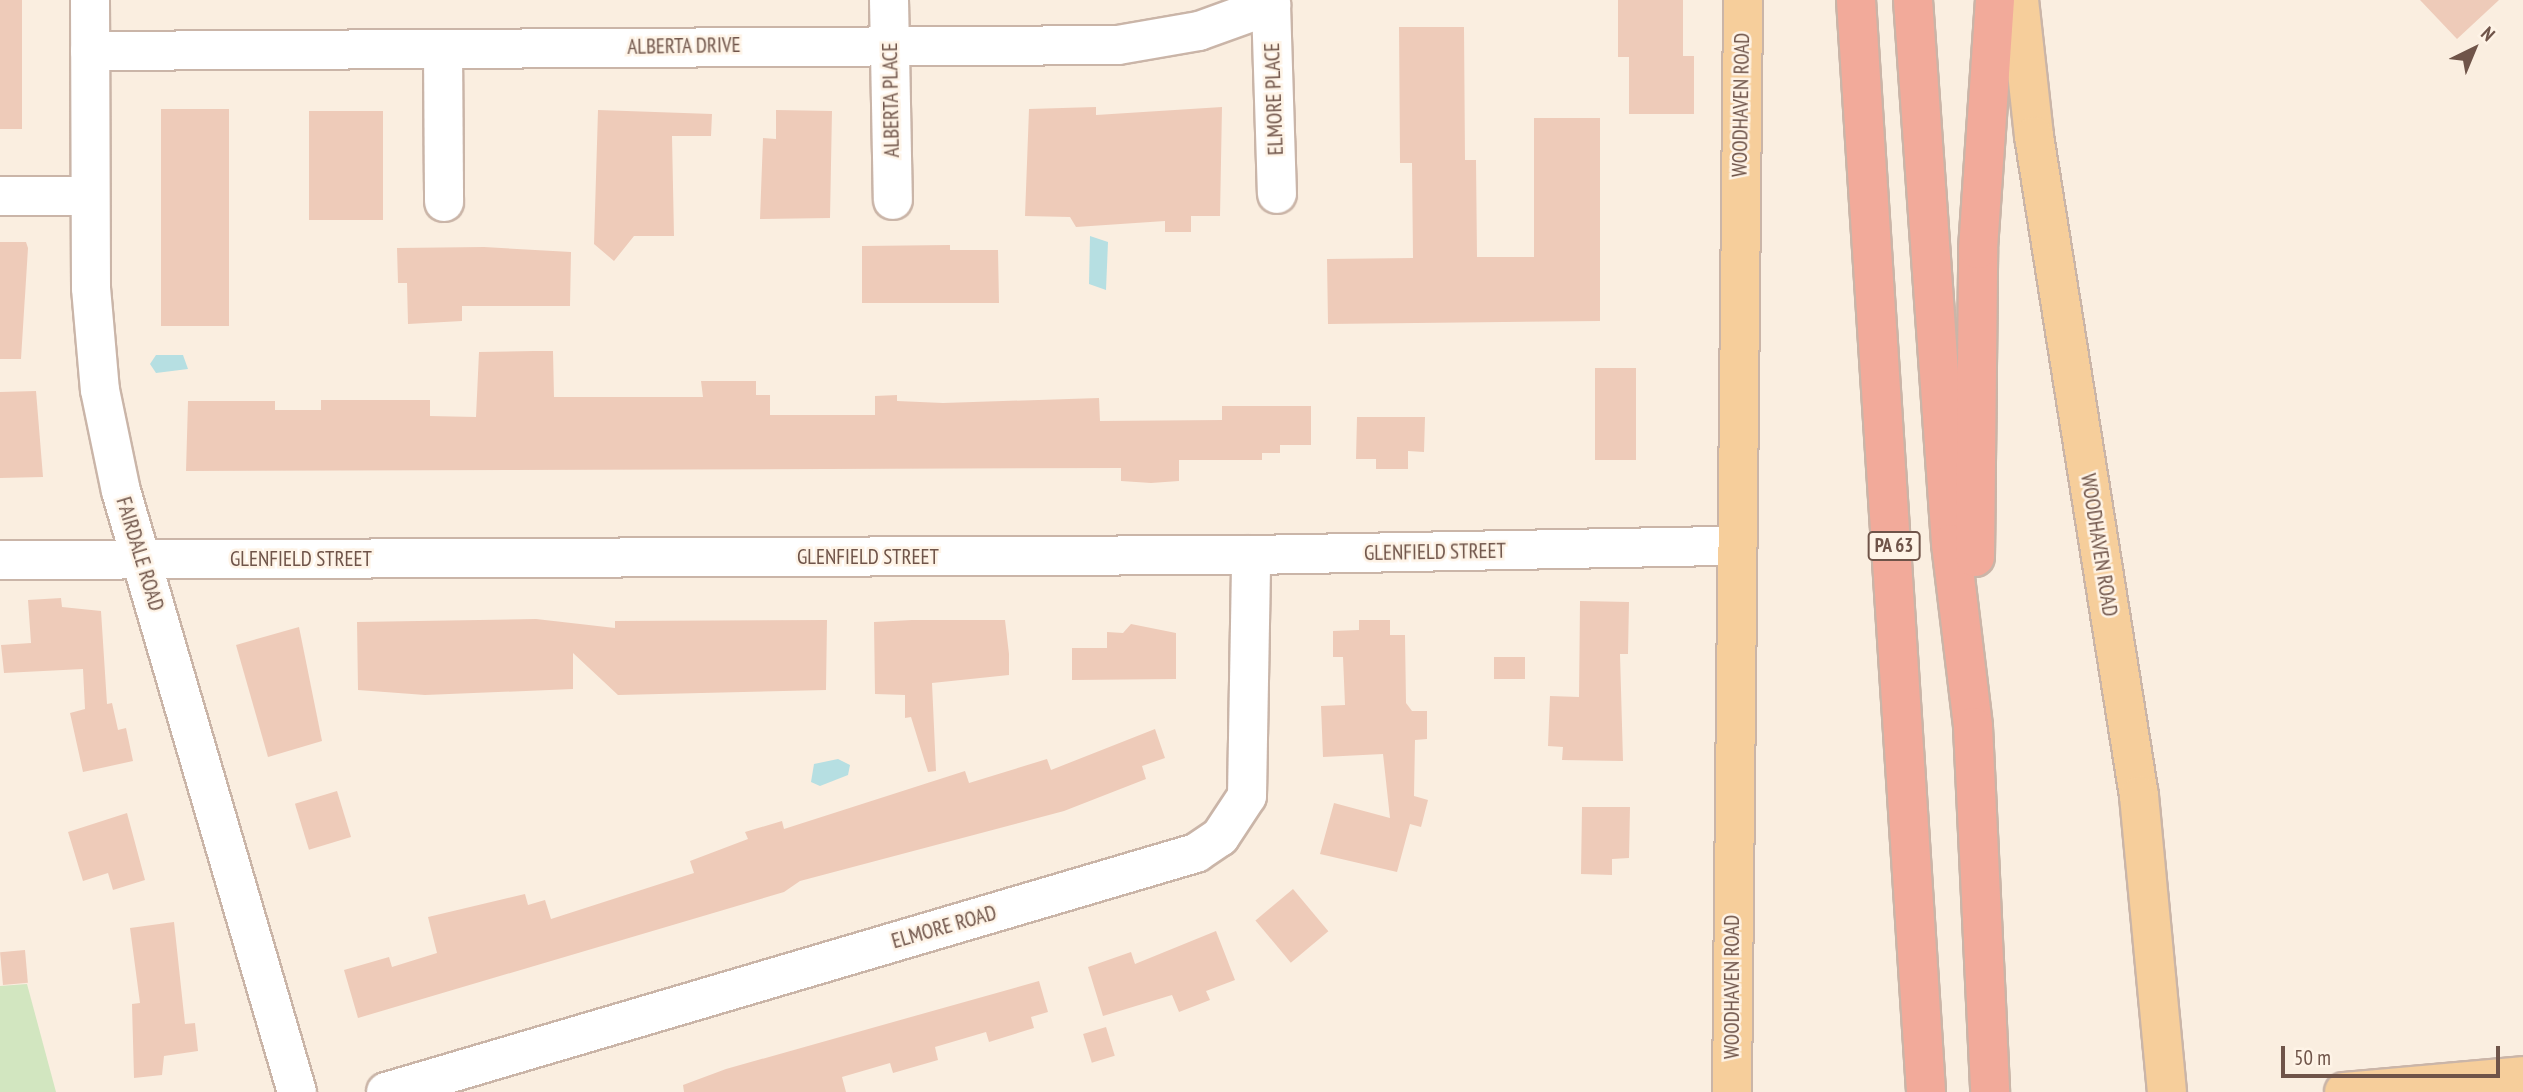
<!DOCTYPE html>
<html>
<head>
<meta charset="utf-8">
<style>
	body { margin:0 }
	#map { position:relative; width:2523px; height:1092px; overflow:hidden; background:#faeee0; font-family:"PT Sans Narrow",sans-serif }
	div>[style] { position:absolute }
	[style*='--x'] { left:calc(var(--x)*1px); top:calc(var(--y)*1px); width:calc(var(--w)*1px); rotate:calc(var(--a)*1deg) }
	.green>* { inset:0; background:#d2e6c0 }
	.water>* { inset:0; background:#b6dfe2 }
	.building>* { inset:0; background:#eecbb9; transform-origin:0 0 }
	.roads { filter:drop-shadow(2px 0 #cab5a8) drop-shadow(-2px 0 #cab5a8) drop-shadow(0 2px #cab5a8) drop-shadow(0 -2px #cab5a8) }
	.minor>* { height:38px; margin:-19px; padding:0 19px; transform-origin:19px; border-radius:19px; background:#fff }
	.major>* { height:38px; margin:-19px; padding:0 19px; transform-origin:19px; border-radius:19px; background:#f6ce9b }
	.highway>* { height:38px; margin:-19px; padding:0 19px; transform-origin:19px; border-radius:19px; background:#f2aa9a }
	span { translate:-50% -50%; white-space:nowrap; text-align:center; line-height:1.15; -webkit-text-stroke:5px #fef3e6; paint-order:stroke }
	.shield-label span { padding:2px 5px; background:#fef3e6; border:2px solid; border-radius:5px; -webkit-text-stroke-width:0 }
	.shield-label { font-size:19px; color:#6f5449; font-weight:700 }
	.street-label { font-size:21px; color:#6f5449 }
	.north { position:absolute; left:2439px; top:14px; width:70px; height:70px; -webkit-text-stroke:5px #fef3e6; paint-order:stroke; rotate:43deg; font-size:19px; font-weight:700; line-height:28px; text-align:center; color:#6f5449 }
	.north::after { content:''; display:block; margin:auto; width:24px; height:32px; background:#6f5449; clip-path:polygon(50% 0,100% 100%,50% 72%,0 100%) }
	.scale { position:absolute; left:2281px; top:1046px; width:219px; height:32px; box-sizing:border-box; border:4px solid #6f5449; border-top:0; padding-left:9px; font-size:21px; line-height:24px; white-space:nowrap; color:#6f5449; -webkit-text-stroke:5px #fef3e6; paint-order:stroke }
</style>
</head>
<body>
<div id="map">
	<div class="green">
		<i style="clip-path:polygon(27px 984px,56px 1092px,0 1092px,0 986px)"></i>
	</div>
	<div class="water">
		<i style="clip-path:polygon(1090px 236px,1108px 242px,1106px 290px,1089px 284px)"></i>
		<i style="clip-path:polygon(156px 355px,183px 355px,188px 369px,156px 373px,150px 364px)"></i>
		<i style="clip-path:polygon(838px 759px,850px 765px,848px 775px,820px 786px,811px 782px,814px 764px)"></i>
	</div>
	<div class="building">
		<i style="left:0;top:0;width:22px;height:129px"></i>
		<i style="clip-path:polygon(1618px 0,1683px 0,1683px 56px,1694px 56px,1694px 114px,1629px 114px,1629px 57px,1618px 57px)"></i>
		<i style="clip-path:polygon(2420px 0,2499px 0,2457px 39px)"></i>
		<i style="clip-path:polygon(1399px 27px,1464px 27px,1465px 160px,1476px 160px,1477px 257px,1534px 257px,1534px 118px,1600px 118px,1600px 321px,1328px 324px,1327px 259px,1413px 258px,1412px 163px,1400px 163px)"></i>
		<i style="clip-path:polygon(1096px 107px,1096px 115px,1222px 107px,1220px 216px,1191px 216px,1191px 232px,1165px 232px,1165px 221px,1076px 227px,1070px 217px,1025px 216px,1029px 109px)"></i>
		<i style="left:229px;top:109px;width:217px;height:68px;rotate:90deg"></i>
		<i style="clip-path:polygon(598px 110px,712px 114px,711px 136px,672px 136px,674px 236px,634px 236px,614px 261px,594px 244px)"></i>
		<i style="clip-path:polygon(776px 110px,832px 111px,830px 218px,760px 219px,763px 138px,776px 139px)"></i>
		<i style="left:383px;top:111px;width:109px;height:74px;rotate:90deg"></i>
		<i style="clip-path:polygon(0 242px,26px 242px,28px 248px,21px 359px,0 359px)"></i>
		<i style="clip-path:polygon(950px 245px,950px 250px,998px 250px,999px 303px,862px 303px,862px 246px)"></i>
		<i style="clip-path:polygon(484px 247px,571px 252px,570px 306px,462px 306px,462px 321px,408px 324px,407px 283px,398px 283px,397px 248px)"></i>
		<i style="clip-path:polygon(534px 351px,553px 351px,554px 397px,703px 397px,701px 381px,756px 381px,756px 395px,770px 395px,770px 415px,875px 415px,875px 396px,897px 395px,897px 401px,943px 403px,1099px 398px,1100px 421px,1222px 420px,1222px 406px,1311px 406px,1311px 445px,1280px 445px,1280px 453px,1262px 453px,1262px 460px,1179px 460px,1179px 481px,1151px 483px,1121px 481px,1121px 468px,186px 471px,188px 401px,275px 401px,275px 410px,321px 410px,321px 400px,430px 400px,430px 416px,476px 417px,479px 352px)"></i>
		<i style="left:1595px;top:368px;width:41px;height:92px"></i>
		<i style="clip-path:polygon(36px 391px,43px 477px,0 478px,0 392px)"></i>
		<i style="clip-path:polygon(1357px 417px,1425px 417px,1424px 452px,1408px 451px,1408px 469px,1376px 469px,1376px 459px,1356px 459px)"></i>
		<i style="clip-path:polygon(61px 598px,62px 607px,101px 611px,107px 704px,112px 703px,118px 730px,126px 728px,133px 761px,83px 772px,70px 713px,85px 709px,83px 669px,4px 673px,1px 645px,31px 643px,28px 600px)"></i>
		<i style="clip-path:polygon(1580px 601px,1629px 602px,1628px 654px,1620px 654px,1623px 761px,1562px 760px,1563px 747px,1548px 746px,1550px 696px,1579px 697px)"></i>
		<i style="clip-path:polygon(536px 619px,615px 628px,615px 621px,827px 620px,826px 690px,618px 695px,573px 653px,573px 689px,425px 695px,358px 690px,357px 622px)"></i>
		<i style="clip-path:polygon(912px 620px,1005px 620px,1009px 654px,1009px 675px,932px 683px,936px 771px,928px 772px,911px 717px,905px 718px,905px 695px,875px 694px,874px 622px)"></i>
		<i style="clip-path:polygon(1359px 620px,1390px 620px,1390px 635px,1405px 635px,1406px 703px,1412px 711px,1427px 711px,1427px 739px,1415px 740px,1414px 796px,1428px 800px,1421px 827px,1410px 824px,1397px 872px,1320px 854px,1334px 803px,1390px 818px,1383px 754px,1323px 757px,1321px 706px,1345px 705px,1343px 657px,1333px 657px,1333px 631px,1359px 630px)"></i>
		<i style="clip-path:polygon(1131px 624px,1176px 633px,1176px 679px,1072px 680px,1072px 648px,1107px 648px,1107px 632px,1123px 633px)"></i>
		<i style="clip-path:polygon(299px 627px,322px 741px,268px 757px,236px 645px)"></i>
		<i style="left:1494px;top:657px;width:31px;height:22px"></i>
		<i style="clip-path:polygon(1155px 729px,1165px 758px,1142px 766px,1146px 779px,1064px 811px,800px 881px,784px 892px,358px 1018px,344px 970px,389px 957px,392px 967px,437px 953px,428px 917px,525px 894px,528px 905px,545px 900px,551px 919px,694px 873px,690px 861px,748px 839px,745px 832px,782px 821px,784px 829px,965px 771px,969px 783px,1047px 759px,1051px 770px)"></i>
		<i style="left:337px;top:791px;width:48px;height:44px;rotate:73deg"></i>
		<i style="clip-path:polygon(1582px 807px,1630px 807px,1629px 858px,1612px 859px,1612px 875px,1581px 874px)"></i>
		<i style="clip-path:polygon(127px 813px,145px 880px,113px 890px,108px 873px,83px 881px,68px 832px)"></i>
		<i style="left:1293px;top:889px;width:55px;height:49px;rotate:50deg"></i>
		<i style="clip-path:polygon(174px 922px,185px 1024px,195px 1023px,198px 1051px,164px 1056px,162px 1075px,134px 1078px,132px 1004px,140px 1003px,130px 928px)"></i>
		<i style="clip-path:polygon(1216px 931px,1235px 980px,1206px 991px,1210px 1000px,1179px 1012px,1172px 995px,1103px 1016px,1088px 967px,1131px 952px,1135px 964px)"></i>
		<i style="left:25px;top:950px;width:33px;height:25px;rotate:85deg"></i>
		<i style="clip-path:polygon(1039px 981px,1048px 1012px,1031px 1017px,1034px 1028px,989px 1042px,986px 1032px,935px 1047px,938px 1060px,893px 1073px,890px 1063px,842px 1077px,846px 1092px,684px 1092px,683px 1085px,726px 1069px)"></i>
		<i style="left:1106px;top:1027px;width:30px;height:24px;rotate:73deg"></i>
	</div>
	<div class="roads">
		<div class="minor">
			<i style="--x:90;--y:0;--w:288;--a:89.8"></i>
			<i style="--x:91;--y:288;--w:102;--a:85"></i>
			<i style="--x:100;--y:390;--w:103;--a:78.3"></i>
			<i style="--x:121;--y:491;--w:626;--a:73.68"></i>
			<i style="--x:889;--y:0;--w:200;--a:88.9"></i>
			<i style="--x:1271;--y:5;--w:189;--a:88.2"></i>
			<i style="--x:443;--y:50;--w:152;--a:89.6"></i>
			<i style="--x:90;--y:51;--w:1028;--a:-0.33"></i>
			<i style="--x:1118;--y:45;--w:82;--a:-9.8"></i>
			<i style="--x:1199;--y:31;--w:77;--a:-19.9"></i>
			<i style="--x:0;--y:196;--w:88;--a:0"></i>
			<i style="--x:0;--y:560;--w:1251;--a:-0.23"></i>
			<i style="--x:1251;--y:555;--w:486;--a:-1.1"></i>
			<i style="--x:386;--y:1092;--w:845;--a:-16.44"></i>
			<i style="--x:1196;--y:853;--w:29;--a:-34"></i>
			<i style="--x:1220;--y:837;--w:49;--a:-56.6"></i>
			<i style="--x:1247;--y:796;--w:241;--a:-89"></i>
		</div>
		<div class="major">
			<i style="--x:2019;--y:0;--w:137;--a:83.7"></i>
			<i style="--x:2034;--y:136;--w:668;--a:80.96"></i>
			<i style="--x:2139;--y:796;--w:297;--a:84.6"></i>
			<i style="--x:1732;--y:1092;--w:1092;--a:-89.42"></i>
			<i style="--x:2344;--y:1092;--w:180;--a:-5.1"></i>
		</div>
		<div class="highway">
			<i style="--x:1856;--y:0;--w:1094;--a:86.33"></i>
			<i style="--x:1913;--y:0;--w:545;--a:86"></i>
			<i style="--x:1951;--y:544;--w:184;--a:83.1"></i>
			<i style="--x:1973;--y:727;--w:365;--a:87.3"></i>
			<i style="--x:1975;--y:557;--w:308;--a:-89.4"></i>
			<i style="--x:1978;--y:249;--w:250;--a:-86.1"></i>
		</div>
	</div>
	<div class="shield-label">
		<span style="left:1894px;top:546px">PA 63</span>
	</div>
	<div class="street-label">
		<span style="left:684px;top:46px;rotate:-1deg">ALBERTA DRIVE</span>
		<span style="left:1274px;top:99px;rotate:-92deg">ELMORE PLACE</span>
		<span style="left:891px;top:100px;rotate:-91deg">ALBERTA PLACE</span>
		<span style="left:1741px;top:105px;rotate:-89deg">WOODHAVEN ROAD</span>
		<span style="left:2099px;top:545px;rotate:81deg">WOODHAVEN ROAD</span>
		<span style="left:1435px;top:552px;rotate:-1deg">GLENFIELD STREET</span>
		<span style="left:140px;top:554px;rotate:73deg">FAIRDALE ROAD</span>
		<span style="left:868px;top:557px">GLENFIELD STREET</span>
		<span style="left:301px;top:559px">GLENFIELD STREET</span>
		<span style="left:944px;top:927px;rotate:-16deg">ELMORE ROAD</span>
		<span style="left:1732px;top:987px;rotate:-90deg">WOODHAVEN ROAD</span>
	</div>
	<div class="north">N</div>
	<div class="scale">50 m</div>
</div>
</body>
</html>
